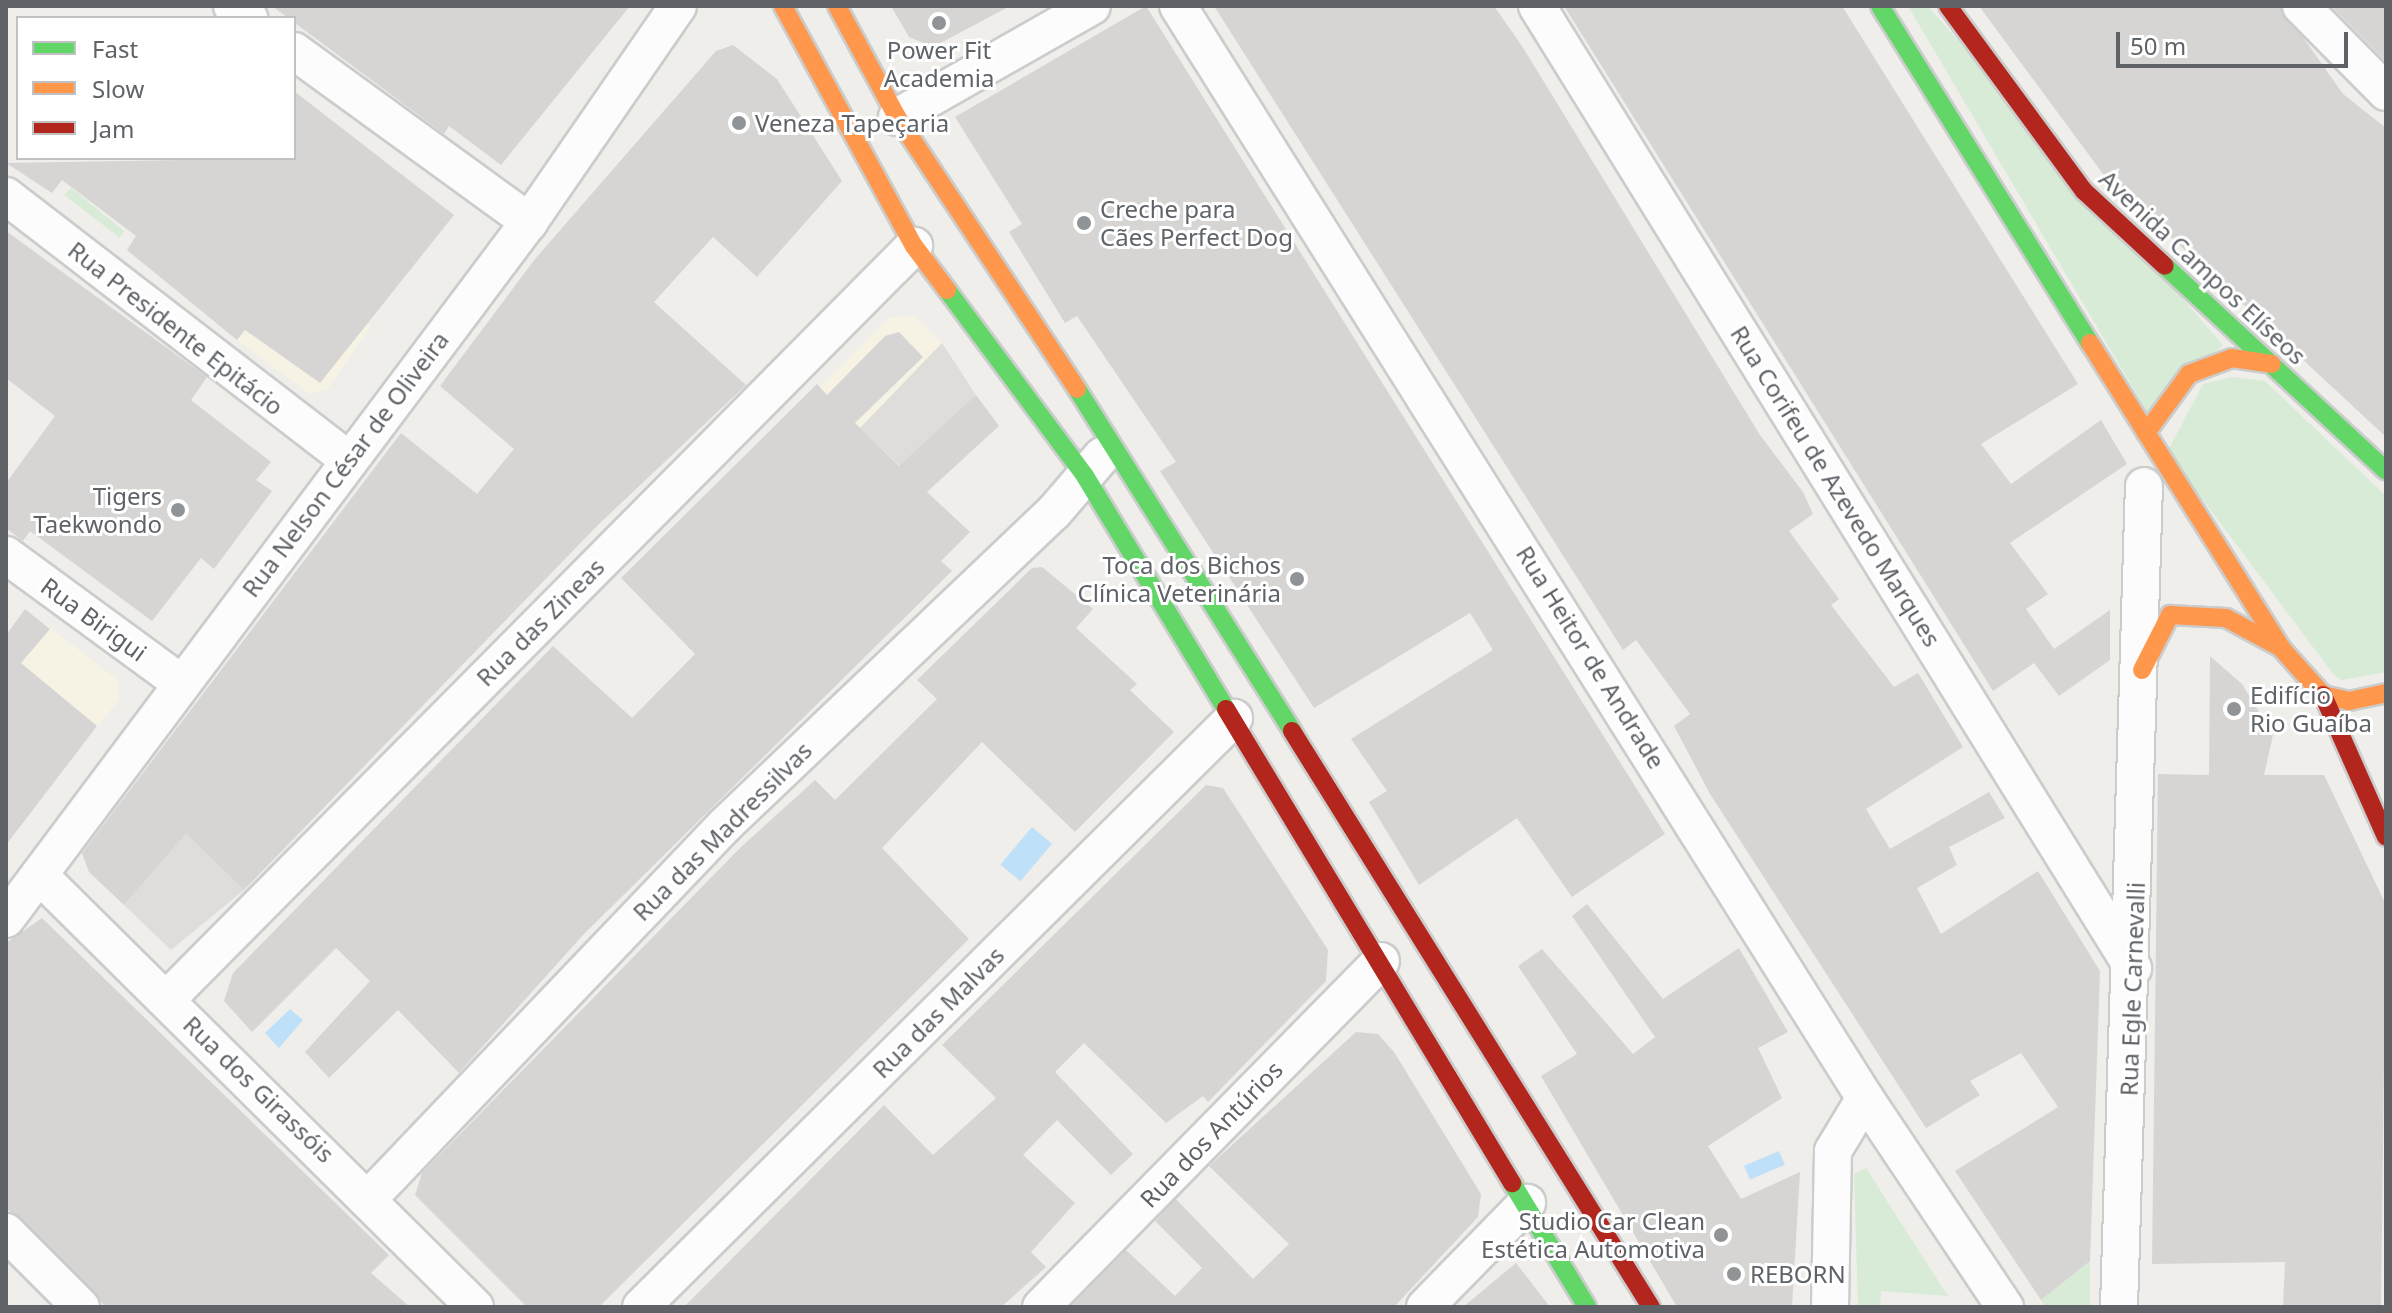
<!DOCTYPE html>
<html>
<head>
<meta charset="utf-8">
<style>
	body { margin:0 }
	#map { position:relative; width:2392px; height:1313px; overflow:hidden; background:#efeeea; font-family:"Noto Sans",sans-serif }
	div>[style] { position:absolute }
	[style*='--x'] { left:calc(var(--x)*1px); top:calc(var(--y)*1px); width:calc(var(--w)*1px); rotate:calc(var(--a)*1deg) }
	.commercial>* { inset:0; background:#f7f3e4 }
	.industrial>* { inset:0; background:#dfddda }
	.green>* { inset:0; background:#d8ebd6 }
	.water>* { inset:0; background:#bfe0f9; transform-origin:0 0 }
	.building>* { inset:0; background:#d6d5d3 }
	.roads { filter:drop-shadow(2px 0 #cbcccc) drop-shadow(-2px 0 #cbcccc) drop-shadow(0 2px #cbcccc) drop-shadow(0 -2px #cbcccc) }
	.street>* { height:36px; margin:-18px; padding:0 18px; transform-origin:18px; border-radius:18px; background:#fdfcfc }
	.fast>* { height:18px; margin:-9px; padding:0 9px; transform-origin:9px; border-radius:9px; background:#63d668 }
	.slow>* { height:18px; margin:-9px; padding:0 9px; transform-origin:9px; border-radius:9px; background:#ff974d }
	.jam>* { height:18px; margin:-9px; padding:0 9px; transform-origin:9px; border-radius:9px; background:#b3261e }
	.dots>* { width:22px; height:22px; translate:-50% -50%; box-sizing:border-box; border:4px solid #fff; border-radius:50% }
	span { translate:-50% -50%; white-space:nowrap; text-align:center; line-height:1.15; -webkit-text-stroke:6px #fff; paint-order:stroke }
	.poi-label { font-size:24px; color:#5f6368 }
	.left { translate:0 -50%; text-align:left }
	.right { translate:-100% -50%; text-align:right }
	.street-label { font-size:24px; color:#5f6368 }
	.frame { position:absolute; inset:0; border:8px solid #5f6368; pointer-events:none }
	.legend { position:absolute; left:16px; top:16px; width:280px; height:144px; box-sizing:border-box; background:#fff; border:2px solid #bfc1c3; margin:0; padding:10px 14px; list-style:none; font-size:24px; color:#5f6368 }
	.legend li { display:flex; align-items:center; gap:16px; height:40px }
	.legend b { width:40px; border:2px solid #bfc1c3 }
	.scale { position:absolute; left:2116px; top:32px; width:232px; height:36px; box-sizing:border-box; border:4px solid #5f6368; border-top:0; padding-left:10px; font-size:24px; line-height:28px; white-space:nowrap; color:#5f6368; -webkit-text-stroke:6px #fff; paint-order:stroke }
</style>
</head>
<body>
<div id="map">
	<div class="commercial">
		<i style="clip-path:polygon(290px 268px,371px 326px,327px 390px,310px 394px,237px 340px)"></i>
		<i style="clip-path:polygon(915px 316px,942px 343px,860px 428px,820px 387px,890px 317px)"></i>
		<i style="clip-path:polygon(25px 609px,118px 680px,119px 700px,97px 726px,6px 654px,6px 635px)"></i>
	</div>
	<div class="industrial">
		<i style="clip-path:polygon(942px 343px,976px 395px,901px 467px,860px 428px)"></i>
		<i style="clip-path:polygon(186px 834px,244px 890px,171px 950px,124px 905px)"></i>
	</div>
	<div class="green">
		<i style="clip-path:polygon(1908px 6px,1928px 6px,2223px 345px,2150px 417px)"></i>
		<i style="clip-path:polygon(71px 188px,124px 231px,120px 238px,64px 195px)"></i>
		<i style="clip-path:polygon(2232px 377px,2265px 381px,2386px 496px,2386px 672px,2342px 680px,2334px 675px,2167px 452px,2203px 384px)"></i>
		<i style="clip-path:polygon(1866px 1168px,1892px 1209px,1948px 1296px,1881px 1291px,1880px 1307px,1858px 1307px,1854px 1174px)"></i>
		<i style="clip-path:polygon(2090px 1261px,2090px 1307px,2045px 1307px,2041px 1300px)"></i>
	</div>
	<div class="water">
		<i style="left:1032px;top:827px;width:26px;height:49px;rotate:40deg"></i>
		<i style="clip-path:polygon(290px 1009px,303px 1020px,279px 1048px,265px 1033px)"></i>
		<i style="left:1779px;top:1151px;width:15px;height:38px;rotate:67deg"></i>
	</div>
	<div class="building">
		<i style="clip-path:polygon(272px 6px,630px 6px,501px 165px,449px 126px,444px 134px)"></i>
		<i style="clip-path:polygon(891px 6px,1010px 6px,933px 47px,909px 37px)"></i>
		<i style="clip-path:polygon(1146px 6px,1665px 834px,1572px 897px,1517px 818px,1419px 885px,1369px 802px,1387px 791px,1351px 739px,1493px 650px,1470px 613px,1314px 708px,1160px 471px,1176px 462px,1077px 316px,1065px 323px,1009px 232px,1022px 224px,955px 117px)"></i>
		<i style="clip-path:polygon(1214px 6px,1494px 6px,1522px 46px,1760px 435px,1803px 492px,1813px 514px,1789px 531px,1839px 599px,1831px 605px,1894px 687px,1918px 673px,1963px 747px,1866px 809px,1890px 849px,1989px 792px,2005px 818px,1949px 847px,1957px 865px,1917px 888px,1941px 934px,2038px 871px,2100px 971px,2090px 1261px,2041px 1300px,1955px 1171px,2058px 1107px,2021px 1053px,1970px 1081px,1980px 1095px,1926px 1128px,1710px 794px,1674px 726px,1690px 714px,1636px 640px,1623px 650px)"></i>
		<i style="clip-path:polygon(1564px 6px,1842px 6px,2078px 384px,1981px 444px,2011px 484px,2101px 420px,2127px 464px,2010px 543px,2048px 594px,2026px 609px,2054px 649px,2110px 610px,2110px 660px,2059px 696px,2034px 663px,1993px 691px)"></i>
		<i style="clip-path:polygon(1979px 6px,2281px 6px,2343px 94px,2386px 128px,2386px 437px,2103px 174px)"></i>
		<i style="clip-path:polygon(2331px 6px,2386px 6px,2386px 62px)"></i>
		<i style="clip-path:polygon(733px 45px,777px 79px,842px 181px,757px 277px,713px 237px,654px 302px,746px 385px,598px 525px,244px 890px,186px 834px,124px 905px,89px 872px,82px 853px,401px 433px,477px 494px,514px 449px,440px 386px,535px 259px,716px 51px)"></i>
		<i style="clip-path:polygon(294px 91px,454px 215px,320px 383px,245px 330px,237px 340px,127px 250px,136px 236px,62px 180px,52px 193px,6px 163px,294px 158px)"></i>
		<i style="clip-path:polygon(6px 231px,207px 377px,191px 400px,271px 462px,256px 480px,272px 491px,214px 569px,201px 558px,152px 621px,30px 531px,23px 541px,6px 528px,6px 483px,55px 416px,6px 378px)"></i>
		<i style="clip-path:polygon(899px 332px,923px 357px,855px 423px,899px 466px,976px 395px,999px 426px,927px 492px,970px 532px,941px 561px,952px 571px,583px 935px,459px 1073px,398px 1010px,329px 1078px,305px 1052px,370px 981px,336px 948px,252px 1032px,224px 1001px,233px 973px,553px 646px,632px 718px,695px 654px,621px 578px,817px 384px,827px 395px,885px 336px)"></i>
		<i style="clip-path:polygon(1042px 567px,1093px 609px,1076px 628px,1137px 684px,1130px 690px,1174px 732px,1075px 832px,982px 742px,882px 848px,969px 939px,599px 1307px,527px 1307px,415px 1195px,422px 1173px,741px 847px,815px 780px,835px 800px,937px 699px,917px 680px,1032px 568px)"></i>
		<i style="clip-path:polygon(25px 609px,50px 629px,21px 663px,97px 726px,6px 845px,6px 635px)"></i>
		<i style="clip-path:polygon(2210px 656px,2242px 684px,2273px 735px,2264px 775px,2324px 775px,2386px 905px,2381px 1307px,2283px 1307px,2285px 1262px,2152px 1264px,2158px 774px,2209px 775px)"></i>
		<i style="clip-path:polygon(1206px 785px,1223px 788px,1328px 950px,1326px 981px,1208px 1102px,1203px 1096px,1166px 1123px,1084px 1043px,1055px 1072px,1133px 1154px,1111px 1175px,1057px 1120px,1023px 1155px,1075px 1203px,1031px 1252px,1046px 1267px,1001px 1307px,684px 1307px,884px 1105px,933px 1155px,996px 1098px,942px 1045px)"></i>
		<i style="clip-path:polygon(1587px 904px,1663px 999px,1739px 948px,1788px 1032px,1758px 1048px,1782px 1098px,1708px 1146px,1741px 1199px,1800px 1172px,1792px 1307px,1677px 1307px,1541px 1076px,1577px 1054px,1518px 966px,1542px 949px,1633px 1054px,1655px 1037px,1572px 916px)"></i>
		<i style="clip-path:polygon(42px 918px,389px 1255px,371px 1273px,410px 1307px,106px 1307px,6px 1208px,6px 943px)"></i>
		<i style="clip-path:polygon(1356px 1032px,1378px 1034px,1394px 1052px,1481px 1194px,1478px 1217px,1394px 1307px,1070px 1307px,1126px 1250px,1175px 1296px,1202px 1268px,1155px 1221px,1176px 1199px,1253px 1279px,1289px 1244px,1209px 1166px)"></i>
		<i style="clip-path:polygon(1516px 1263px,1550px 1307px,1463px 1307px)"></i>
	</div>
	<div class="roads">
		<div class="street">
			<i style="--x:232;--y:6;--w:21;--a:35"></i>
			<i style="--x:1178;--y:6;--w:1290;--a:57.83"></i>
			<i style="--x:1865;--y:1098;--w:252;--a:56.2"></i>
			<i style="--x:1537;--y:6;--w:1132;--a:58.22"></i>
			<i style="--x:2301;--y:6;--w:121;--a:45.3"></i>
			<i style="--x:294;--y:51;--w:291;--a:36"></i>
			<i style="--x:897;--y:117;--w:224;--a:-29.6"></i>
			<i style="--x:6;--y:196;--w:431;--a:37.6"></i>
			<i style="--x:6;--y:555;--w:217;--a:36.2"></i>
			<i style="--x:39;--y:875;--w:614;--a:44.74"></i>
			<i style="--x:6;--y:919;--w:871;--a:-53.12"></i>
			<i style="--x:529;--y:222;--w:262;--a:-55.4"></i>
			<i style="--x:167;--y:999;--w:1061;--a:-45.23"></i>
			<i style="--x:370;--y:1197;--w:514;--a:-46.34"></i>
			<i style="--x:725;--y:825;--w:454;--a:-43.6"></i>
			<i style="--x:1054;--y:512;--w:74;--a:-49.4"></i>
			<i style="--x:6;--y:1232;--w:106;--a:45"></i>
			<i style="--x:641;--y:1307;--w:836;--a:-44.81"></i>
			<i style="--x:1041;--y:1307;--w:485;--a:-45.5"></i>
			<i style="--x:1425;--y:1307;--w:146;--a:-45.6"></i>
			<i style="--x:1830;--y:1307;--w:156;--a:-88.9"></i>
			<i style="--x:1833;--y:1151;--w:62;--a:-58.9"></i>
			<i style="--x:2119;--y:1307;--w:821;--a:-88.26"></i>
		</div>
		<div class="fast">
			<i style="--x:1880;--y:6;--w:397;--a:58.1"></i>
			<i style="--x:2165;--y:266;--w:301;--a:42.8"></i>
			<i style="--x:947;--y:290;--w:232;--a:53.4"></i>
			<i style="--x:1085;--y:476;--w:272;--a:58.8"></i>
			<i style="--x:1077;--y:389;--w:404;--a:57.8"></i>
			<i style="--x:1512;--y:1183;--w:145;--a:58.8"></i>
		</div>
		<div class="slow">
			<i style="--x:783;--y:6;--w:273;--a:61.4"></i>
			<i style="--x:914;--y:246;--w:55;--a:53.1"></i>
			<i style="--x:837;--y:6;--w:126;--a:61.6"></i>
			<i style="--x:897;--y:117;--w:326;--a:56.5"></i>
			<i style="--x:2090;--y:343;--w:360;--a:57.9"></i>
			<i style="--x:2281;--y:648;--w:63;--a:48.2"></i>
			<i style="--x:2323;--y:695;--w:27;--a:13"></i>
			<i style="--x:2349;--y:701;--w:38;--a:-12"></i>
			<i style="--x:2146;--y:433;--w:73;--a:-53.9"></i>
			<i style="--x:2189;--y:374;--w:46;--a:-20.4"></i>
			<i style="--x:2232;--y:358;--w:40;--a:8.5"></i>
			<i style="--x:2142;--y:670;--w:62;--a:-63"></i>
			<i style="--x:2170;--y:615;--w:56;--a:3.1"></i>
			<i style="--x:2226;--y:618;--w:59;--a:28.3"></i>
		</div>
		<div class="jam">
			<i style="--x:1948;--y:6;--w:230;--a:53.7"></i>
			<i style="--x:2084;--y:191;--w:110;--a:42.8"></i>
			<i style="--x:2323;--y:695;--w:155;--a:66.1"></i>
			<i style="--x:1226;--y:709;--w:554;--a:58.89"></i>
			<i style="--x:1292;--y:731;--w:679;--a:58.07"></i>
		</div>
	</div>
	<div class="dots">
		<i style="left:939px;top:23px;background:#919496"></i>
		<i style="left:739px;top:123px;background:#919496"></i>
		<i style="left:1084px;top:223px;background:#919496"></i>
		<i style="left:178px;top:510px;background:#919496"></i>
		<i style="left:1297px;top:579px;background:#919496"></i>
		<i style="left:2234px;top:709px;background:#919496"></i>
		<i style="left:1721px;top:1235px;background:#919496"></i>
		<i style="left:1734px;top:1274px;background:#919496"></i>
	</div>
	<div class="poi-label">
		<span style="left:939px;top:64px">Power Fit<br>Academia</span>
		<span class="left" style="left:755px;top:123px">Veneza Tapeçaria</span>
		<span class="left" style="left:1100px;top:223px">Creche para<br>Cães Perfect Dog</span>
		<span class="right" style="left:162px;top:510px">Tigers<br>Taekwondo</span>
		<span class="right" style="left:1281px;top:579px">Toca dos Bichos<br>Clínica Veterinária</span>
		<span class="left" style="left:2250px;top:709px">Edifício<br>Rio Guaíba</span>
		<span class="right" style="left:1705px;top:1235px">Studio Car Clean<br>Estética Automotiva</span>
		<span class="left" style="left:1750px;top:1274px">REBORN</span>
	</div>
	<div class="street-label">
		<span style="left:2203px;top:267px;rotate:43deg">Avenida Campos Elíseos</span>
		<span style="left:176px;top:328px;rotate:38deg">Rua Presidente Epitácio</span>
		<span style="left:345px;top:464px;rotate:-53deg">Rua Nelson César de Oliveira</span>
		<span style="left:1836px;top:486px;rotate:58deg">Rua Corifeu de Azevedo Marques</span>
		<span style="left:94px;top:619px;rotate:36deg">Rua Birigui</span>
		<span style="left:540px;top:622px;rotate:-45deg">Rua das Zineas</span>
		<span style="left:1591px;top:657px;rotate:58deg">Rua Heitor de Andrade</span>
		<span style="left:722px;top:831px;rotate:-45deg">Rua das Madressilvas</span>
		<span style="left:2132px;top:989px;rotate:-88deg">Rua Egle Carnevalli</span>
		<span style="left:938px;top:1012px;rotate:-45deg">Rua das Malvas</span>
		<span style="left:259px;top:1089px;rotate:44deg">Rua dos Girassóis</span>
		<span style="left:1211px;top:1134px;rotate:-46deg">Rua dos Antúrios</span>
	</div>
	<div class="frame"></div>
	<ul class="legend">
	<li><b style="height:10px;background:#63d668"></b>Fast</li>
	<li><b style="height:10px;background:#ff974d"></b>Slow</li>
	<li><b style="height:10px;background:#b3261e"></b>Jam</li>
	</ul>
	<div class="scale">50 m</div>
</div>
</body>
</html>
